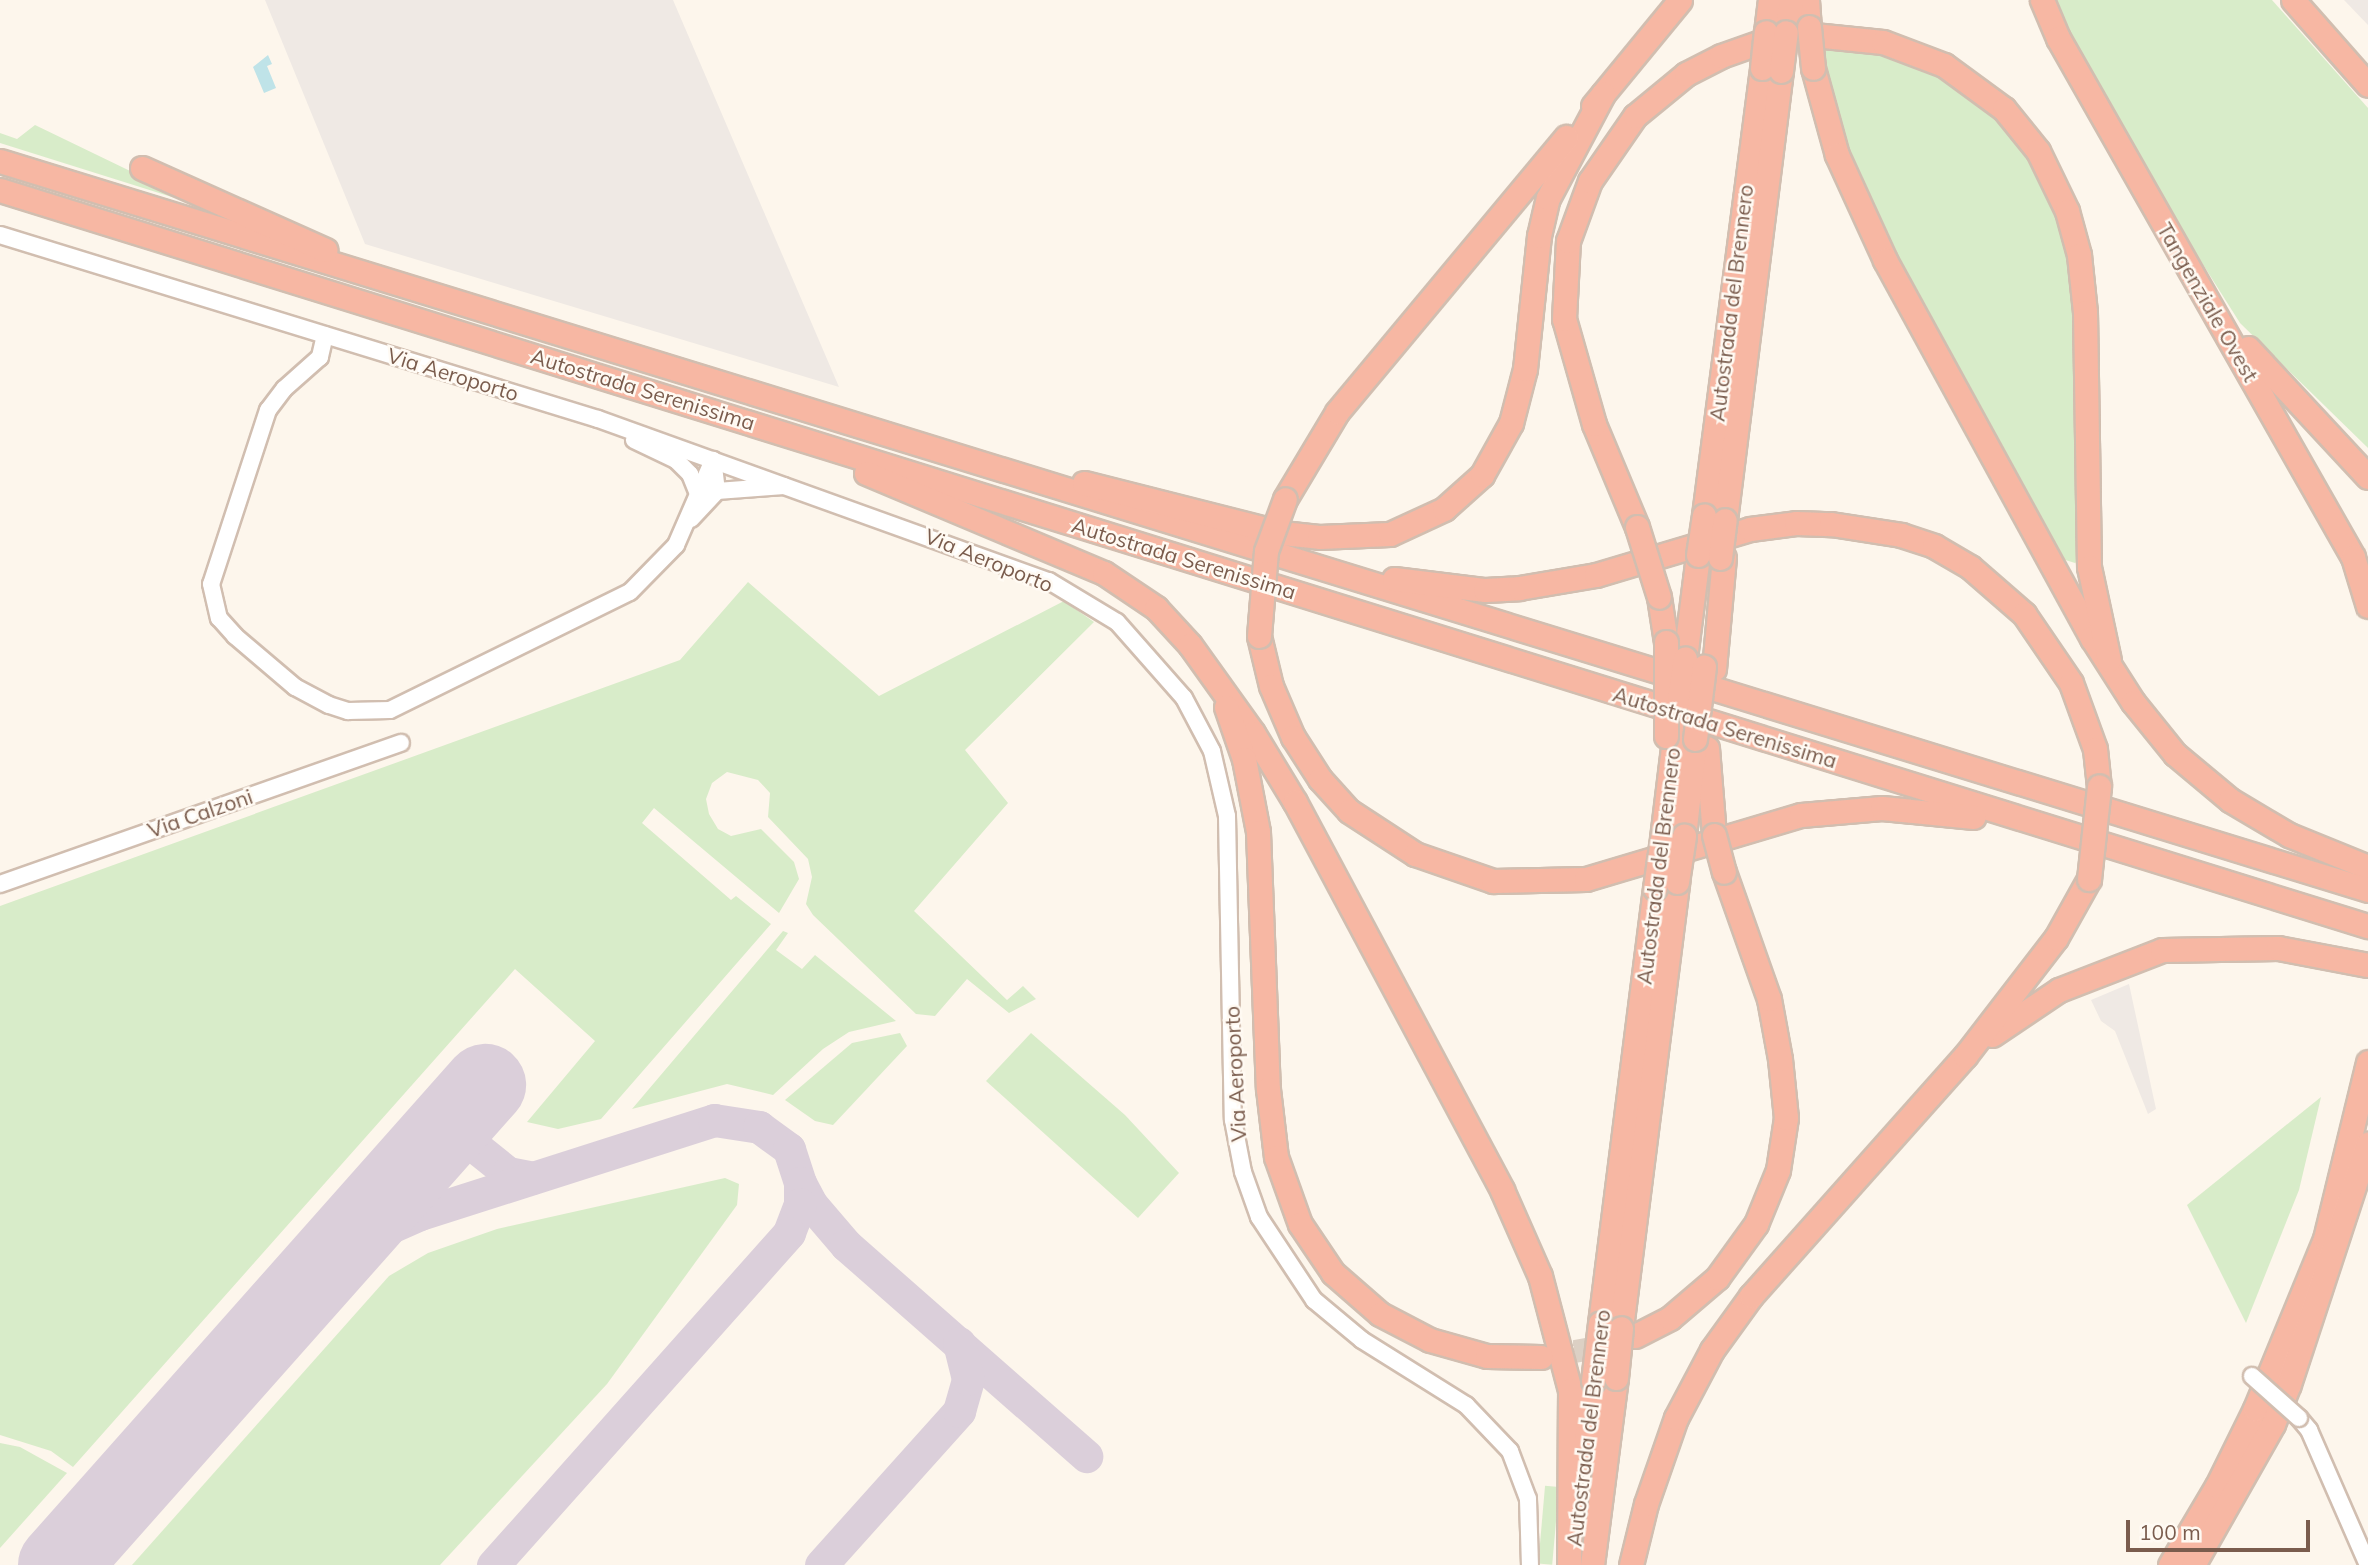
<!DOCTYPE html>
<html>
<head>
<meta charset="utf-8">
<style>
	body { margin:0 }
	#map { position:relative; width:2368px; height:1565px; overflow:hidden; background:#fdf6ec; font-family:Mulish,sans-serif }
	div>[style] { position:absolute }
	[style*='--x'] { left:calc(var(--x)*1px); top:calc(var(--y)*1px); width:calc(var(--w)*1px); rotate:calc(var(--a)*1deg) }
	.industrial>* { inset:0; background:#efe9e4 }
	.green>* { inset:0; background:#d8ecc9; transform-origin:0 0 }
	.water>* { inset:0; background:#bfe3e8 }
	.taxiway>* { height:33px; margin:-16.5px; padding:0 16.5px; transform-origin:16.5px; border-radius:16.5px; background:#dbcfda }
	.runway>* { height:82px; margin:-41px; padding:0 41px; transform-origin:41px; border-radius:41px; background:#dbcfda }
	.highway-tunnel>* { height:23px; margin-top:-11.5px; transform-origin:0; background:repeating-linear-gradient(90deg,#dcd0c4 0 23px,transparent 0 34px) }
	.roads { filter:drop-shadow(2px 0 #d1beb0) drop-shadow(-2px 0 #d1beb0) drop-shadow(0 2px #d1beb0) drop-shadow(0 -2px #d1beb0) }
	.minor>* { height:16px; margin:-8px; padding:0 8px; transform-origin:8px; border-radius:8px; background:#fff }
	.highway>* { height:23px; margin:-11.5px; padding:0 11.5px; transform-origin:11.5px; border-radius:11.5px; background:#f7b7a3 }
	.bridges { filter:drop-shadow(2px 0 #d1beb0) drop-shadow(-2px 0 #d1beb0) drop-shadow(0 2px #d1beb0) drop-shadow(0 -2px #d1beb0) }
	.minor-bridge>* { height:16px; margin:-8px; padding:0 8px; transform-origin:8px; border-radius:8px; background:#fff }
	.highway-bridge>* { height:23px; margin:-11.5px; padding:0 11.5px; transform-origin:11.5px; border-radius:11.5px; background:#f7b7a3 }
	span { translate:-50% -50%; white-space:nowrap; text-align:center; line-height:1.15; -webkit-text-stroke:5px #fffaf3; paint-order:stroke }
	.street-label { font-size:21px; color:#7a5c4d }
	.scale { position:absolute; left:2126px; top:1520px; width:184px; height:32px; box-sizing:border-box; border:4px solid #7a5c4d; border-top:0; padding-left:9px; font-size:21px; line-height:24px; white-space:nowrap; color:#7a5c4d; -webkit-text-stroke:5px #fffaf3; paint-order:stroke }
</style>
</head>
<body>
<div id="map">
	<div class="industrial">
		<i style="clip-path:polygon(265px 0,673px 0,839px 387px,365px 244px)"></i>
		<i style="clip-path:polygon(2344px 0,2368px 0,2368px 25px)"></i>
		<i style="clip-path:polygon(2129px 984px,2156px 1109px,2148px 1114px,2115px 1031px,2101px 1021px,2091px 1000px)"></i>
	</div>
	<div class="green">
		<i style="clip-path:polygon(2052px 0,2272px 0,2368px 108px,2368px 448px,2240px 323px,2106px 111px)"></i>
		<i style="clip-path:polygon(1818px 41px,1851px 43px,1934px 67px,2009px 124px,2054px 197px,2075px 285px,2078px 561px,2075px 563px,2059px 558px,1986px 432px,1843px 154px)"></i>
		<i style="clip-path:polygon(35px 125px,155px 183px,177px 195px,175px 198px,0 143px,0 133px,17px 139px)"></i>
		<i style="clip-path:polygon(748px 582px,879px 696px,1064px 601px,1094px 622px,965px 750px,1008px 803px,914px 911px,1007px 1000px,1023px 986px,1036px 999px,1009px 1013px,967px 979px,935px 1016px,916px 1014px,813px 915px,806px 904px,812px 877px,808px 859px,768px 817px,770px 793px,758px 780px,727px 772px,712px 783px,706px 799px,709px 814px,718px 829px,731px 836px,761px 829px,794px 862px,799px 879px,779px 913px,654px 808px,642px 823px,731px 900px,736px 896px,771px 924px,601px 1119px,558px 1129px,527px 1122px,595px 1041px,515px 969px,73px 1467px,51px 1451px,0 1435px,0 906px,680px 660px)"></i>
		<i style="clip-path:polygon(783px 931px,788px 933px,776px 950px,802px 969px,815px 955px,896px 1021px,849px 1032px,823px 1049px,773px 1095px,727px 1084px,632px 1109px)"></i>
		<i style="clip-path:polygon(900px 1033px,907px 1046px,833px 1125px,815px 1121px,785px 1100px,852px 1043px)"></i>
		<i style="clip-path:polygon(1031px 1033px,1125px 1115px,1179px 1173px,1138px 1218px,986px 1081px)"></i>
		<i style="clip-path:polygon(2321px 1097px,2299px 1190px,2246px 1323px,2187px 1205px)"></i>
		<i style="clip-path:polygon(725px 1178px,739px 1184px,737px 1205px,607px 1384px,440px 1565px,132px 1565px,389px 1276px,428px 1253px,497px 1229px)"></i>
		<i style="clip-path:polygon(0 1443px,20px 1447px,67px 1473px,0 1548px)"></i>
		<i style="left:1559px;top:1487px;width:78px;height:14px;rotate:95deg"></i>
	</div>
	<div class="water">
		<i style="clip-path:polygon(268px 55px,272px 64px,267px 66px,276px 88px,264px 93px,253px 67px)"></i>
	</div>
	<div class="taxiway">
		<i style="--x:429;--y:1149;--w:18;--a:-29"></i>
		<i style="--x:445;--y:1140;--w:23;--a:2"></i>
		<i style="--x:468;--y:1141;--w:51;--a:38.7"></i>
		<i style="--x:508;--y:1173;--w:25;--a:11"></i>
		<i style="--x:800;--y:1183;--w:24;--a:62"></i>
		<i style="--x:811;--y:1204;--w:54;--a:49.5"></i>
		<i style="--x:846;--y:1245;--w:320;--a:41.3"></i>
		<i style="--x:326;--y:1267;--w:69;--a:-32.5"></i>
		<i style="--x:384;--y:1230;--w:39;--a:-24"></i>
		<i style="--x:420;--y:1214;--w:309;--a:-17.7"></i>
		<i style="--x:714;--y:1120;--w:46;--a:8.8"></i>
		<i style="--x:759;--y:1127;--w:37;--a:36"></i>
		<i style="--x:789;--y:1149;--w:36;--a:72"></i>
		<i style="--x:800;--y:1183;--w:21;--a:90"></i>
		<i style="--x:800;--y:1204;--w:31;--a:111"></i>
		<i style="--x:789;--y:1233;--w:445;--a:131.7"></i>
		<i style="--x:821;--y:1565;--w:207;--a:-48.1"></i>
		<i style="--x:959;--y:1411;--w:33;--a:-74"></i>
		<i style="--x:968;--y:1379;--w:37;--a:-104"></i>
	</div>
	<div class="runway">
		<i style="--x:59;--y:1565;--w:642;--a:-48.41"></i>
	</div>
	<div class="highway-tunnel">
		<i style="--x:1541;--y:1357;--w:74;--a:-10.1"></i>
	</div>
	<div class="roads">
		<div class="minor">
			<i style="--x:0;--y:235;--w:626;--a:17.1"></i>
			<i style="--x:598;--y:419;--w:479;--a:19.8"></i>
			<i style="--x:1049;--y:581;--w:79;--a:31.1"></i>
			<i style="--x:1117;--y:622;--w:101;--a:48.6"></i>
			<i style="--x:1184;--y:698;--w:60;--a:62.2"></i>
			<i style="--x:1212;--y:751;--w:67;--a:77"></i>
			<i style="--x:1227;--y:816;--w:304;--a:88.9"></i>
			<i style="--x:1233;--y:1120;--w:53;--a:79.1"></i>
			<i style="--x:1243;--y:1172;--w:48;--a:70.4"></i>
			<i style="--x:1259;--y:1217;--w:100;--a:56.5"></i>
			<i style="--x:1314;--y:1300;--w:62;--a:39.8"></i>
			<i style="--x:1362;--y:1340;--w:123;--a:32"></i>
			<i style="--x:1466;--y:1405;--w:64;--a:46.3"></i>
			<i style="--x:1510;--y:1451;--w:51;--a:69.4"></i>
			<i style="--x:1528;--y:1499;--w:66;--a:88.3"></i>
			<i style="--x:325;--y:335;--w:23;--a:103"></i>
			<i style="--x:320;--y:357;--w:48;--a:138.4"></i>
			<i style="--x:284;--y:389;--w:26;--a:127"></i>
			<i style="--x:268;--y:410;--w:183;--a:108.1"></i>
			<i style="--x:211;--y:584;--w:35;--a:77"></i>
			<i style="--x:219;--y:618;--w:24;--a:48"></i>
			<i style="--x:235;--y:636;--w:79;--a:40.4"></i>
			<i style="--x:295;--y:687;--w:38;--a:28"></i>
			<i style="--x:329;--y:705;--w:20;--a:18"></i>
			<i style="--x:348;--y:711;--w:42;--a:-1.4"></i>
			<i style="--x:390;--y:710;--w:267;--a:-26.2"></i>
			<i style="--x:630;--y:592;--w:66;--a:-45.6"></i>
			<i style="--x:676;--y:545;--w:93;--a:-66.5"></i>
			<i style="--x:634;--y:440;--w:47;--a:25.5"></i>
			<i style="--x:676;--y:460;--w:20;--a:45"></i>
			<i style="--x:690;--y:474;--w:18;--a:68"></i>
			<i style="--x:717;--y:491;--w:67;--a:-4.3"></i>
			<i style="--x:691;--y:519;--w:38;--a:-47"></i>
			<i style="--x:717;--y:491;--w:31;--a:-97"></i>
			<i style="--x:0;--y:884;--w:425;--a:-19.4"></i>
			<i style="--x:2299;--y:1418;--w:16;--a:50"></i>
			<i style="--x:2309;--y:1430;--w:147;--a:66.4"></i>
		</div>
		<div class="highway">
			<i style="--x:1807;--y:0;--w:27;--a:86"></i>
			<i style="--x:2042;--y:0;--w:41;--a:67.2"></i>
			<i style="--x:2058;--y:38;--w:597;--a:60.39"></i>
			<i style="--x:2353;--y:557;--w:51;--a:73"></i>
			<i style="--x:2293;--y:0;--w:113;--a:48.6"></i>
			<i style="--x:1766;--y:32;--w:32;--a:-83"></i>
			<i style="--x:1786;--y:32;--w:32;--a:-81"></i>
			<i style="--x:1813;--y:68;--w:90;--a:74.6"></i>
			<i style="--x:1837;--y:155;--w:115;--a:65.4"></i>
			<i style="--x:1885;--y:260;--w:431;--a:61.3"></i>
			<i style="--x:2092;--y:638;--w:76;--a:57.4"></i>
			<i style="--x:2133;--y:702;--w:67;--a:51.1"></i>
			<i style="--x:2175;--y:754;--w:72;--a:39.9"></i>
			<i style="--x:2230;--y:800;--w:69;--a:30.7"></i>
			<i style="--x:2289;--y:835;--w:85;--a:22.1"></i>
			<i style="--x:1593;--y:106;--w:137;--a:-50.6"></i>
			<i style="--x:0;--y:161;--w:2478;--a:17.11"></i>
			<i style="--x:142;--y:168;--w:201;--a:24.1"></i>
			<i style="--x:0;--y:190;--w:2480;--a:17.27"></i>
			<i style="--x:2248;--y:348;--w:176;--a:47.1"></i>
			<i style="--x:866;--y:473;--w:258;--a:22.8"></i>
			<i style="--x:1104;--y:573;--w:63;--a:33.9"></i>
			<i style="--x:1156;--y:608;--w:50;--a:47.4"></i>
			<i style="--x:1190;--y:645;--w:108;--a:54.4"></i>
			<i style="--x:1253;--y:733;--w:81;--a:58.7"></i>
			<i style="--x:1295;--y:802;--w:440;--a:61.9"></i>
			<i style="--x:1502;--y:1190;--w:94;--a:66.2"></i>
			<i style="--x:1540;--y:1276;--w:118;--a:75.3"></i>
			<i style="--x:1570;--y:1390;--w:175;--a:90.3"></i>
			<i style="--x:1084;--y:483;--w:204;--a:14.2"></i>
			<i style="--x:1282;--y:533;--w:37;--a:6"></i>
			<i style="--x:1319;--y:537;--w:71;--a:-2.4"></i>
			<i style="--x:1390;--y:534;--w:60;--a:-24.8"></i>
			<i style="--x:1444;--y:509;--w:51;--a:-41.8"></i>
			<i style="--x:1482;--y:475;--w:60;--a:-60.9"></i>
			<i style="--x:1511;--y:423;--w:56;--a:-75.5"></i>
			<i style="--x:1525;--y:369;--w:134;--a:-84"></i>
			<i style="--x:1539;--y:236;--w:39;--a:-77"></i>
			<i style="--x:1548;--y:198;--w:118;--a:-62.1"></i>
			<i style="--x:1285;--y:499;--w:101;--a:-59.1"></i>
			<i style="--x:1337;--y:412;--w:358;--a:-50.2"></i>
			<i style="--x:1704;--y:515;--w:451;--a:-82.6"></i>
			<i style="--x:1725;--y:520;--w:452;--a:-82.9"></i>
			<i style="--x:1637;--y:527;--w:112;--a:-112.7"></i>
			<i style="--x:1594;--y:424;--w:109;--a:-105.9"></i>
			<i style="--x:1564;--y:319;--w:78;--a:-87.1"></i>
			<i style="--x:1568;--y:241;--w:64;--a:-69.9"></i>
			<i style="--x:1590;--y:181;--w:79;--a:-55.3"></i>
			<i style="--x:1635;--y:116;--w:66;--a:-39.5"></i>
			<i style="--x:1686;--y:74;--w:39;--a:-27"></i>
			<i style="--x:1721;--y:56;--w:51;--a:-19.5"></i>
			<i style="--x:1769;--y:39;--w:35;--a:-8"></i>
			<i style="--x:1804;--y:34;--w:79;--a:5.8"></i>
			<i style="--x:1883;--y:42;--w:65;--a:20.7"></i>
			<i style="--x:1944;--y:65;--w:74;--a:36.3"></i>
			<i style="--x:2004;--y:109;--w:54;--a:51"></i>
			<i style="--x:2038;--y:151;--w:67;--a:64.2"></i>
			<i style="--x:2067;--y:211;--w:46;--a:74.7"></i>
			<i style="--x:2079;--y:255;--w:57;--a:84"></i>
			<i style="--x:2085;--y:312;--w:255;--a:89.1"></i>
			<i style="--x:2089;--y:567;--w:95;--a:77.9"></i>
			<i style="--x:1394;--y:579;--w:92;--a:6.9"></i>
			<i style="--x:1485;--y:590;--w:34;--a:-3"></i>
			<i style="--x:1519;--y:588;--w:78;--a:-9.6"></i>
			<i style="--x:1596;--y:575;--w:161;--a:-16.6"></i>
			<i style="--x:1750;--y:529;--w:46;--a:-7.4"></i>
			<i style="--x:1796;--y:523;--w:35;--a:2"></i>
			<i style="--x:1831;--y:524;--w:71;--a:8.9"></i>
			<i style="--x:1901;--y:535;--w:35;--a:18"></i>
			<i style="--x:1934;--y:546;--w:42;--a:30.3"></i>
			<i style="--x:1970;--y:567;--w:72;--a:41"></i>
			<i style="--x:2024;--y:614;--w:83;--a:55.7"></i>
			<i style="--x:2071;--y:683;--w:70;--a:70"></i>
			<i style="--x:2095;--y:749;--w:38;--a:84"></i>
			<i style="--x:1659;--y:597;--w:46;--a:81.2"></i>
			<i style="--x:1259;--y:636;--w:51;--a:76.5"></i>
			<i style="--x:1271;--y:686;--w:56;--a:66.7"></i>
			<i style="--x:1293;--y:737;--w:50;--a:57.3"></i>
			<i style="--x:1320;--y:779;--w:43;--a:47.8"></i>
			<i style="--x:1349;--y:811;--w:79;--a:33.1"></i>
			<i style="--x:1415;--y:854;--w:83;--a:19.1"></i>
			<i style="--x:1493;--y:881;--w:93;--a:-1.2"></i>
			<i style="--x:1586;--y:879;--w:224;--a:-16.6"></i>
			<i style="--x:1801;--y:815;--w:81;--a:-4.9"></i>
			<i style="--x:1882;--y:808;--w:92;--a:5.6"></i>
			<i style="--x:1685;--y:658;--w:104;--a:-82.8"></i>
			<i style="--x:1714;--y:669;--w:112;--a:-84.9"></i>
			<i style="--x:1226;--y:707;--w:55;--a:70.9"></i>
			<i style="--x:1244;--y:759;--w:74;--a:79.1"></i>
			<i style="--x:1258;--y:832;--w:257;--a:87.8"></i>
			<i style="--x:1268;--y:1089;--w:68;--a:83.3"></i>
			<i style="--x:1276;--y:1157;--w:71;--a:70.3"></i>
			<i style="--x:1300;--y:1224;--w:59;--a:56"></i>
			<i style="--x:1333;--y:1273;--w:62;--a:41.1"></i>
			<i style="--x:1380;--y:1314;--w:56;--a:27.5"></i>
			<i style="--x:1430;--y:1340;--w:59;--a:15.7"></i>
			<i style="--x:1487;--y:1356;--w:54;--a:1.1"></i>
			<i style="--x:1707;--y:748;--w:87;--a:85.4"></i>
			<i style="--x:1684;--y:836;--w:98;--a:-83.5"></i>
			<i style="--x:1662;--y:838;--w:109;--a:-83.1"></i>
			<i style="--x:1992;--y:1035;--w:81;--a:-33.9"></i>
			<i style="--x:2059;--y:990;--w:110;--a:-21.2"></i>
			<i style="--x:2162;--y:950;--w:116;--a:-1"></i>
			<i style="--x:2278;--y:948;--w:92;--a:10.7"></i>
			<i style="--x:1600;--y:1323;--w:438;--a:-82.8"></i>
			<i style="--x:1621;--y:1328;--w:450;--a:-82.8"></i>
			<i style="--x:1635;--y:1336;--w:39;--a:-27"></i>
			<i style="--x:1670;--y:1318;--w:62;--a:-40.4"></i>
			<i style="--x:1717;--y:1278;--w:67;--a:-54.2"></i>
			<i style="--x:1756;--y:1224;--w:58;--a:-67.8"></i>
			<i style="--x:1778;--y:1170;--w:53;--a:-81.3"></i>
			<i style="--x:1786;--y:1118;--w:59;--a:-95.8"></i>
			<i style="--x:1780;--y:1059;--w:61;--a:-100.4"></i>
			<i style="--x:1769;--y:999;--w:135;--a:-109.5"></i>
			<i style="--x:1584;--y:1458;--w:78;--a:-83.3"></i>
			<i style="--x:1592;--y:1565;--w:189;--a:-82.7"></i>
			<i style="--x:1631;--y:1565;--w:63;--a:-76.2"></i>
			<i style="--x:1646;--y:1504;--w:91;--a:-70.8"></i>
			<i style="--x:1676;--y:1418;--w:77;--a:-62.1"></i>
			<i style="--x:1712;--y:1350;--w:67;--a:-54.2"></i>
			<i style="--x:1751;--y:1296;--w:322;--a:-48.3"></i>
			<i style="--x:1965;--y:1056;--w:149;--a:-52.4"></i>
			<i style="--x:2056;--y:938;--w:68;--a:-60.8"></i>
			<i style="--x:2170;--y:1565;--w:92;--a:-59.3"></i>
			<i style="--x:2217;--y:1486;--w:86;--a:-63.7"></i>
			<i style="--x:2255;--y:1409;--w:184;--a:-67.6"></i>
			<i style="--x:2325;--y:1239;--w:182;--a:-76.3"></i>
			<i style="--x:2193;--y:1565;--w:162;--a:-60.4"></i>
			<i style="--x:2273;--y:1424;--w:43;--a:-68.2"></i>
			<i style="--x:2289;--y:1384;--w:253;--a:-71.8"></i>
		</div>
	</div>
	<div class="bridges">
		<div class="minor-bridge">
			<i style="--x:2252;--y:1376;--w:63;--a:41.8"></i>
		</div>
		<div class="highway-bridge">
			<i style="--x:1809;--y:27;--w:41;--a:84.4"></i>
			<i style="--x:1762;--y:68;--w:36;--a:-84"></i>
			<i style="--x:1781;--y:71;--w:39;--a:-83"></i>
			<i style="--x:1637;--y:527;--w:73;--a:72.6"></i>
			<i style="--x:1698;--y:555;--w:40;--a:-81.5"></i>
			<i style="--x:1720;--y:558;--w:38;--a:-83"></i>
			<i style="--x:1259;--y:636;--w:85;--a:-85.3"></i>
			<i style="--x:1266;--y:551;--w:55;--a:-69.9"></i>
			<i style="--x:1666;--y:642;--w:94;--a:90"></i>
			<i style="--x:1679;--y:700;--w:42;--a:-81.9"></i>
			<i style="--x:1695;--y:739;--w:73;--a:-82.9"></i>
			<i style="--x:1714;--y:835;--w:38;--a:75"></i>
			<i style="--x:2089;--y:879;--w:93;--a:-83.8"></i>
			<i style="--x:1677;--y:882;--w:47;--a:-81.3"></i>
			<i style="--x:1655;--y:888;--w:50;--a:-82"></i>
			<i style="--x:1616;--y:1378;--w:50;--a:-84.3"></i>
			<i style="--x:1593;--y:1381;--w:58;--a:-83.1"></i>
		</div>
	</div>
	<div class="street-label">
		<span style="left:2208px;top:302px;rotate:60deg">Tangenziale Ovest</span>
		<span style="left:1731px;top:303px;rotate:-83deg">Autostrada del Brennero</span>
		<span style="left:453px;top:374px;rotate:17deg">Via Aeroporto</span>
		<span style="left:643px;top:389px;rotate:17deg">Autostrada Serenissima</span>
		<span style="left:1184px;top:558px;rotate:17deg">Autostrada Serenissima</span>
		<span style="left:989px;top:560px;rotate:22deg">Via Aeroporto</span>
		<span style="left:1725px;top:727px;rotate:17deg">Autostrada Serenissima</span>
		<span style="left:200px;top:813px;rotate:-19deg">Via Calzoni</span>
		<span style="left:1658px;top:866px;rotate:-83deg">Autostrada del Brennero</span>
		<span style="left:1235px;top:1074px;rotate:-93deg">Via Aeroporto</span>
		<span style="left:1588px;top:1428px;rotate:-83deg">Autostrada del Brennero</span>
	</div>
	<div class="scale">100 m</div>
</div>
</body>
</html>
